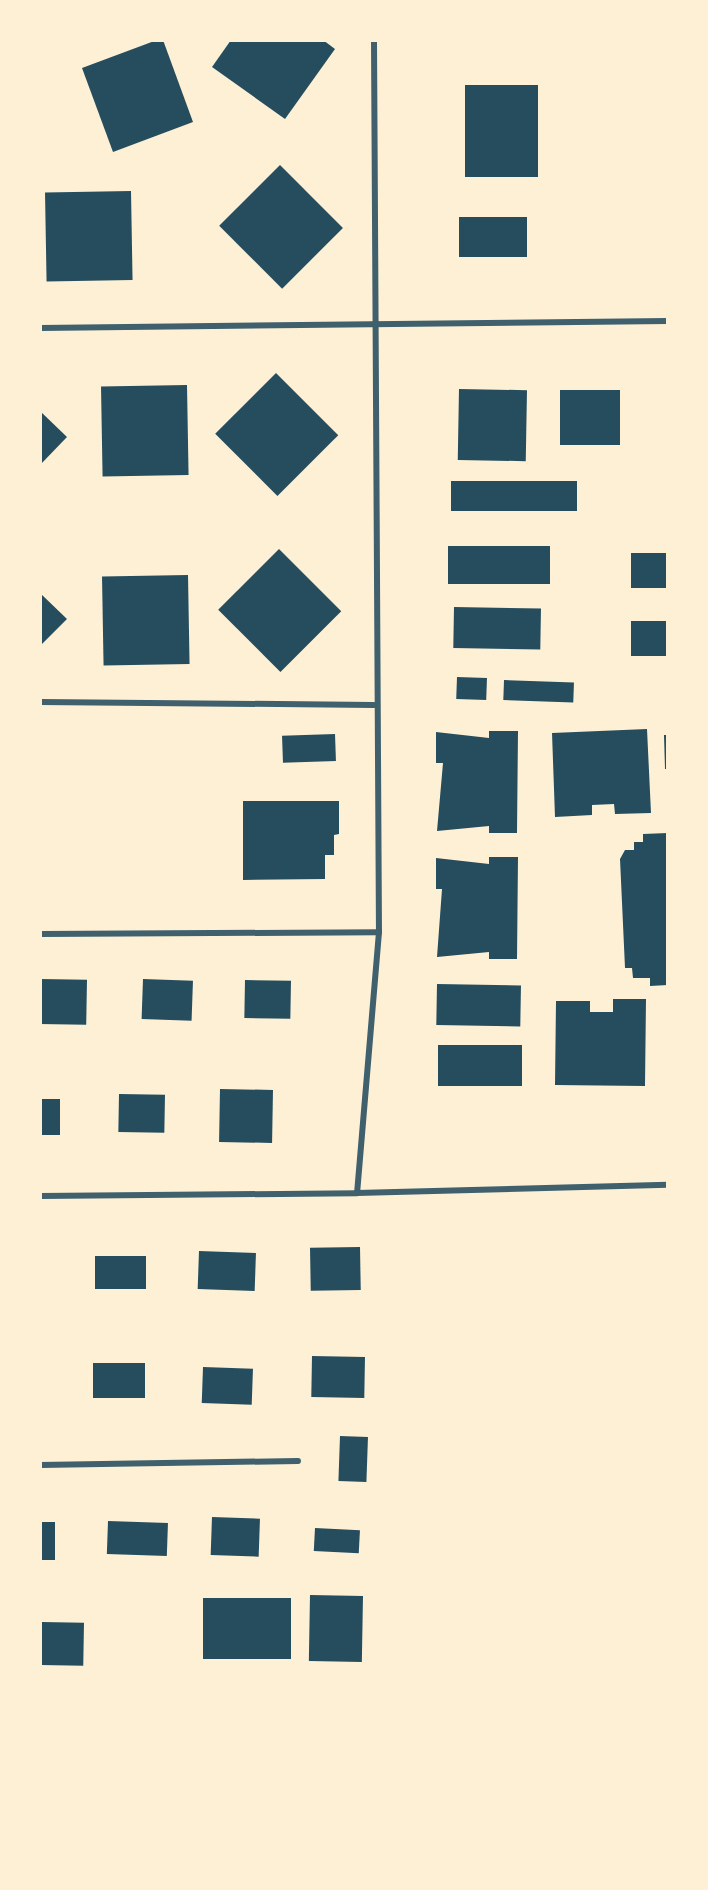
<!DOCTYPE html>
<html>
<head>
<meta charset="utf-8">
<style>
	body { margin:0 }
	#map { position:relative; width:708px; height:1890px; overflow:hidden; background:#fdf0d5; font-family:Jost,sans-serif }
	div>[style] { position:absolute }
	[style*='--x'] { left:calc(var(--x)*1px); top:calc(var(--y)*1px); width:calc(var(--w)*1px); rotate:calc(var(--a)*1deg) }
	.building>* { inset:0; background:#264d5e; transform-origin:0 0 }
	.minor>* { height:6px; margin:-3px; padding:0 3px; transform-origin:3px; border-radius:3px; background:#3f606c }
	span { translate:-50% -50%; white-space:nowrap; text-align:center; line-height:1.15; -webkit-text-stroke:4.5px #fdf0d5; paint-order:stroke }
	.frame { position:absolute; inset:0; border:42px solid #fdf0d5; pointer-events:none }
</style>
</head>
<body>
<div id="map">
	<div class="building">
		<i style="clip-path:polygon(157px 40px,163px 40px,193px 122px,113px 152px,82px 68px)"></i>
		<i style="clip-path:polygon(231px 40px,323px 40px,335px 49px,285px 119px,212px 67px)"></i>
		<i style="left:465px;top:85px;width:73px;height:92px"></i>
		<i style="left:280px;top:165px;width:89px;height:86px;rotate:45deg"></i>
		<i style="left:131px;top:191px;width:89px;height:86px;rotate:89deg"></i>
		<i style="left:459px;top:217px;width:68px;height:40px"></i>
		<i style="left:276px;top:373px;width:88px;height:86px;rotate:45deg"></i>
		<i style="left:187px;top:385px;width:90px;height:86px;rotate:89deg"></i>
		<i style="left:459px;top:389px;width:68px;height:71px;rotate:1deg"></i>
		<i style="left:560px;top:390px;width:60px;height:55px"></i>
		<i style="clip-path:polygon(40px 411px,67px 437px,40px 465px)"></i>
		<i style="left:451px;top:481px;width:126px;height:30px"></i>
		<i style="left:448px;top:546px;width:102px;height:38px"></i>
		<i style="left:279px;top:549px;width:88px;height:86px;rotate:45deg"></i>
		<i style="left:631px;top:553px;width:37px;height:35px"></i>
		<i style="left:188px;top:575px;width:89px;height:86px;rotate:89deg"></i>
		<i style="clip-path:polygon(40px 593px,67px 619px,40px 646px)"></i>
		<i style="left:454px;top:607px;width:87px;height:41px;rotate:1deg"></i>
		<i style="left:631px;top:621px;width:37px;height:35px"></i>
		<i style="left:457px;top:677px;width:30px;height:22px;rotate:2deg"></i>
		<i style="left:504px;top:680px;width:70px;height:20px;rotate:2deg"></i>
		<i style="clip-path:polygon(647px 729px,651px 813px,615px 814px,614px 804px,592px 805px,592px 815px,555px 817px,552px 733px)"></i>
		<i style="clip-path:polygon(489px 731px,518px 731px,517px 833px,489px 833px,489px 826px,437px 831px,443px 763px,436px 763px,436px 732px,489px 738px)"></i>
		<i style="left:335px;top:734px;width:27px;height:53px;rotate:88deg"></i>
		<i style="clip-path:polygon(664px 735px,668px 735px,668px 769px,665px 769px)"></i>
		<i style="clip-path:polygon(243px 801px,339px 801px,339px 834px,334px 835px,334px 855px,325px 855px,325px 879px,243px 880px)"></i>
		<i style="clip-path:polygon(668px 833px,668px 985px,650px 986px,650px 978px,633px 978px,632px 968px,625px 968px,620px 859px,625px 850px,634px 850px,634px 842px,643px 842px,643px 834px)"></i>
		<i style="clip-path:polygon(489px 857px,518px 857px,517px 959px,489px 959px,489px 952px,437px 957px,442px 889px,436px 889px,436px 858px,489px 864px)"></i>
		<i style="left:40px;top:979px;width:47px;height:45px;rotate:1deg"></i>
		<i style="left:143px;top:979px;width:50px;height:40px;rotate:2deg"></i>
		<i style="left:245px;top:980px;width:46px;height:38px;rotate:1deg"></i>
		<i style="left:437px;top:984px;width:84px;height:41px;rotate:1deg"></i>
		<i style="clip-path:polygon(613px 999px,646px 999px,645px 1086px,555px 1085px,556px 1001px,590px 1001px,590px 1012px,613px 1012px)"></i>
		<i style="left:438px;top:1045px;width:84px;height:41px"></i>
		<i style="left:220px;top:1089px;width:53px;height:53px;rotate:1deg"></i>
		<i style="left:119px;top:1094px;width:46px;height:38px;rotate:1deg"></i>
		<i style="left:40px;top:1099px;width:20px;height:36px"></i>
		<i style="left:360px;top:1247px;width:43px;height:50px;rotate:89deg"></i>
		<i style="left:199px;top:1251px;width:57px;height:38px;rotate:2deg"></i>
		<i style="left:95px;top:1256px;width:51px;height:33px"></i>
		<i style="left:312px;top:1356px;width:53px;height:41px;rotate:1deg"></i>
		<i style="left:93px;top:1363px;width:52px;height:35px"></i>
		<i style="left:203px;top:1367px;width:50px;height:36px;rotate:2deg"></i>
		<i style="left:340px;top:1436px;width:28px;height:45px;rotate:2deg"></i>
		<i style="left:212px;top:1517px;width:48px;height:38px;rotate:2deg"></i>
		<i style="left:108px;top:1521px;width:60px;height:33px;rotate:2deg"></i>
		<i style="left:40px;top:1522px;width:15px;height:38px"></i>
		<i style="left:315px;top:1528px;width:45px;height:23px;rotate:3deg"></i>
		<i style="left:310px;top:1595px;width:53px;height:66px;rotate:1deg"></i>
		<i style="left:203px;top:1598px;width:88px;height:61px"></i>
		<i style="left:42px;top:1622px;width:42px;height:43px;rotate:1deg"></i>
	</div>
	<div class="minor">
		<i style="--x:374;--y:40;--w:892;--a:89.68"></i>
		<i style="--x:379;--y:932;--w:262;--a:94.8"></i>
		<i style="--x:357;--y:1193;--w:311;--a:-1.5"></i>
		<i style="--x:40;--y:328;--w:628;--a:-0.64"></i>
		<i style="--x:40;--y:702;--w:334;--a:0.5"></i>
		<i style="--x:40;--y:934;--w:339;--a:-0.3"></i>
		<i style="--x:40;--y:1196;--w:317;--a:-0.5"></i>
		<i style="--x:40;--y:1465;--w:258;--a:-0.9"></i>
	</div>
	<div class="frame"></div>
</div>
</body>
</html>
